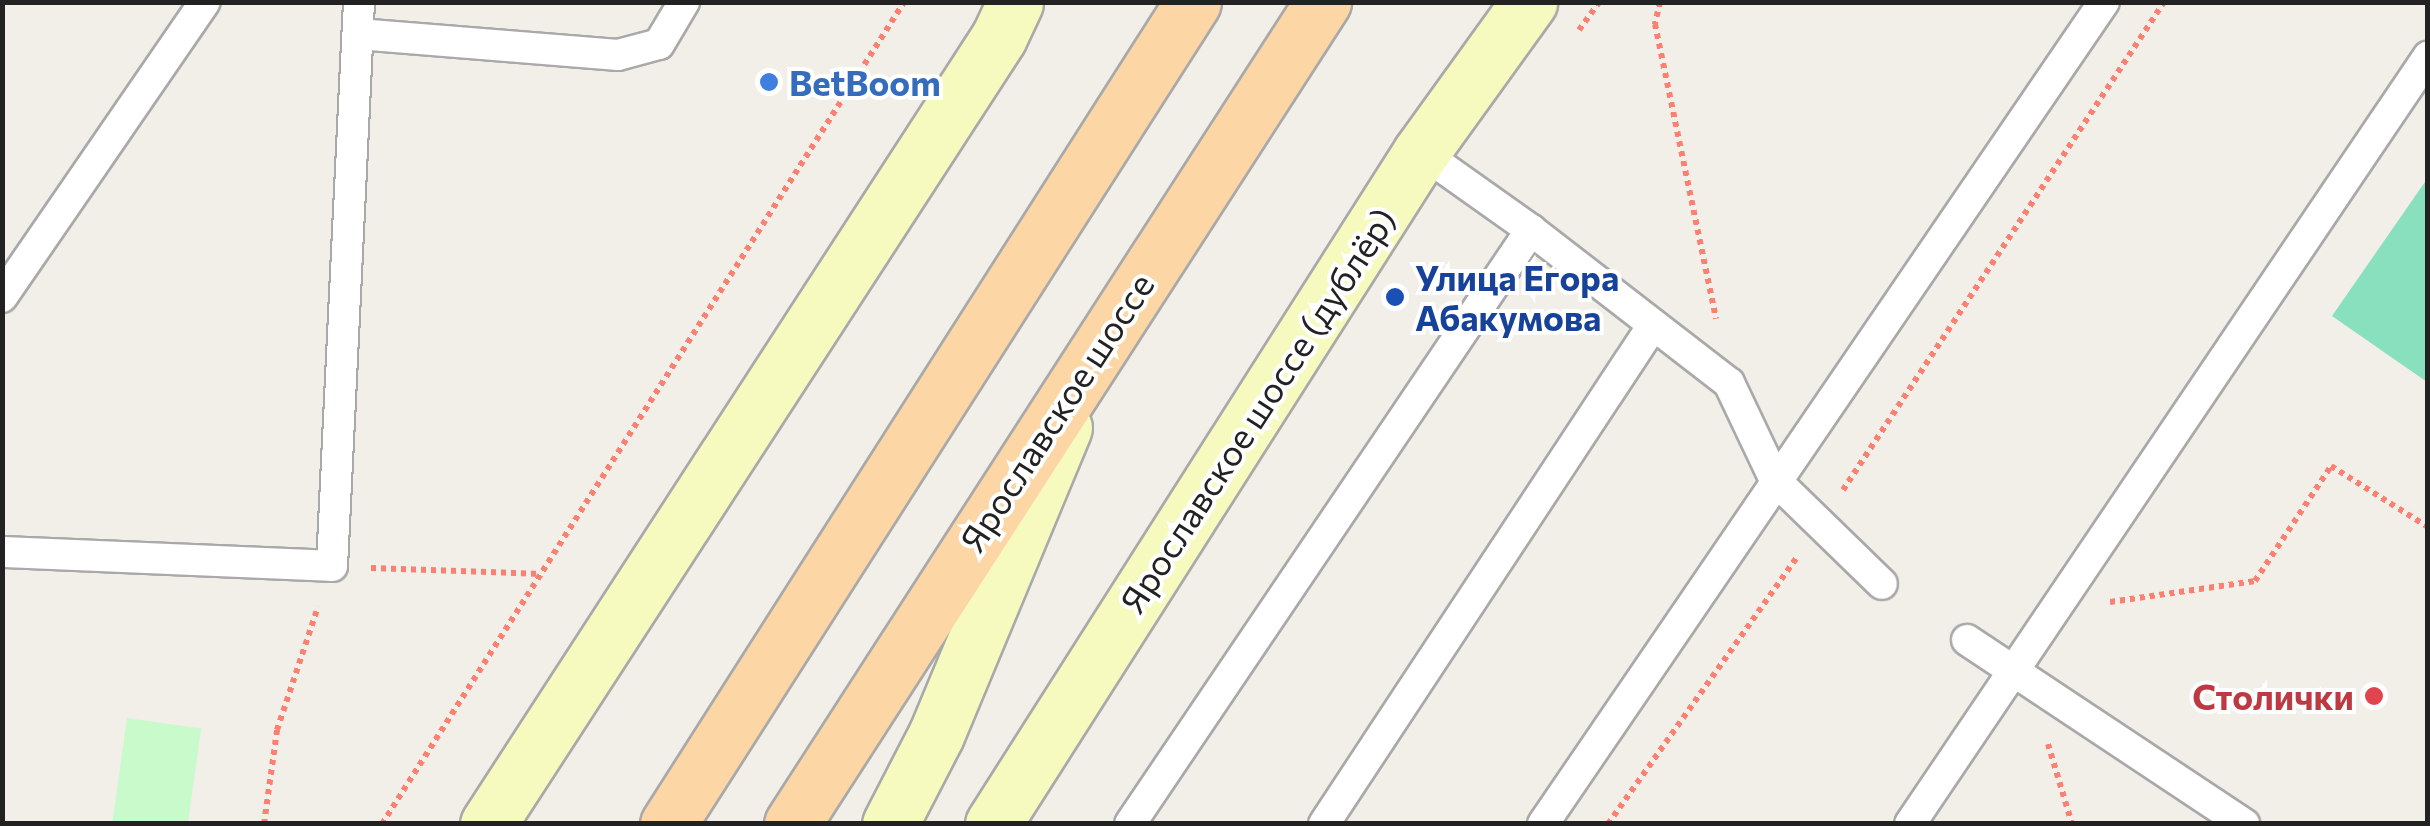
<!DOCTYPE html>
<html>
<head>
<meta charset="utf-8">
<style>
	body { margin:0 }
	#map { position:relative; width:2430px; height:826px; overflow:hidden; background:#f2efe9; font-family:Commissioner,sans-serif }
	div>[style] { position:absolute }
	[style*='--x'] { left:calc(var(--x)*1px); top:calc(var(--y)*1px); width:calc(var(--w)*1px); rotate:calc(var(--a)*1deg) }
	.park>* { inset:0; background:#c8facc; transform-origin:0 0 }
	.pitch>* { inset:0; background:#88e0be }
	.path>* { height:6px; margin-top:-3px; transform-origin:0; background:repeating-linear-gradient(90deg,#fa8072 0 5px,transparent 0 10px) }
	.roads { filter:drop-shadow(2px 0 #a9a9a9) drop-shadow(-2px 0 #a9a9a9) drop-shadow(0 2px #a9a9a9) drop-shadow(0 -2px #a9a9a9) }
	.lane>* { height:30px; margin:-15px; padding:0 15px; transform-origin:15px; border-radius:15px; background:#fff }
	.secondary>* { height:55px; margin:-27.5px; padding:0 27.5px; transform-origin:27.5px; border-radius:27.5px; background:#f7fabf }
	.primary>* { height:55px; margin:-27.5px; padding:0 27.5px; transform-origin:27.5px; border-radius:27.5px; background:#fcd6a4 }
	.dots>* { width:28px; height:28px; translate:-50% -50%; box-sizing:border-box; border:5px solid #fff; border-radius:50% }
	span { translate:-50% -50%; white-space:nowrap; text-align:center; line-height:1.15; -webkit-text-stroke:8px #fff; paint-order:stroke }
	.shop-label { font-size:35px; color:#366cbe; font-weight:700 }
	.left { translate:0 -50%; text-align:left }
	.transit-label { font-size:35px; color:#164399; font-weight:700 }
	.street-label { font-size:35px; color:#222 }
	.health-label { font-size:35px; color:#be3a42; font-weight:700 }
	.right { translate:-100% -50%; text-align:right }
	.frame { position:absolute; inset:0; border:5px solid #222; pointer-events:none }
</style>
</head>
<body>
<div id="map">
	<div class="park">
		<i style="left:127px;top:718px;width:75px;height:106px;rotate:8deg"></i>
	</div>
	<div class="pitch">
		<i style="clip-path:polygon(2427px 179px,2427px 382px,2332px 316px)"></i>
	</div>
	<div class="path">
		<i style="--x:1660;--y:2;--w:23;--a:103"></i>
		<i style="--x:1655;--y:24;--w:301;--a:78.3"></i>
		<i style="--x:1579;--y:30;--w:34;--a:-54"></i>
		<i style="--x:1843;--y:490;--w:584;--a:-56.66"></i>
		<i style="--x:371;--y:568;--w:170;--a:2"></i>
		<i style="--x:2110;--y:602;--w:147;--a:-8.2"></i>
		<i style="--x:2255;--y:581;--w:138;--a:-56.5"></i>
		<i style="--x:2331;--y:466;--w:115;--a:32.2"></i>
		<i style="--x:2048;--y:744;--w:84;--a:73.3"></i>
		<i style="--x:264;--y:824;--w:95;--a:-82.1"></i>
		<i style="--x:277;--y:730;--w:130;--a:-71.6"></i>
		<i style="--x:382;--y:824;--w:974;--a:-57.58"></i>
		<i style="--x:1608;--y:824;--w:326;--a:-54.7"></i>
	</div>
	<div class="roads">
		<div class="lane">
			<i style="--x:358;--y:34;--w:261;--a:4.6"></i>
			<i style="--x:618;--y:55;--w:42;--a:-15"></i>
			<i style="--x:659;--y:44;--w:49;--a:-59.2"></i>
			<i style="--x:1421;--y:152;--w:135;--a:35.3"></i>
			<i style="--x:1531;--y:230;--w:250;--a:37.7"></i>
			<i style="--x:1729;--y:383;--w:107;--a:64.6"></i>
			<i style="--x:1775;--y:480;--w:149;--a:44.2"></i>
			<i style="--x:2;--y:297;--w:358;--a:-55.5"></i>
			<i style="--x:2;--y:552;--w:330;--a:2.4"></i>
			<i style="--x:332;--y:566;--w:565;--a:-87.26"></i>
			<i style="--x:1967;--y:640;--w:333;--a:33.6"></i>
			<i style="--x:1130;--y:824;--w:717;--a:-55.98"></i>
			<i style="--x:1324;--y:824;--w:598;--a:-56.6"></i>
			<i style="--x:1543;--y:824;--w:995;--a:-55.69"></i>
			<i style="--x:1910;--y:824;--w:926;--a:-55.97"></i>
		</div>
		<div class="secondary">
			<i style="--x:488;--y:824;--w:938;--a:-57"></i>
			<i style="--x:999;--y:37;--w:38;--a:-65"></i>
			<i style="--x:890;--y:824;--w:100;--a:-62.7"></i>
			<i style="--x:936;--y:735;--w:333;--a:-67.4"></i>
			<i style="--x:993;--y:824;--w:797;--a:-57.51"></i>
			<i style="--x:1421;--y:152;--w:185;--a:-54.2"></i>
		</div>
		<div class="primary">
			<i style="--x:668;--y:824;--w:975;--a:-57.43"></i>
			<i style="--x:792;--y:824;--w:979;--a:-57.14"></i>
		</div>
	</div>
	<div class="dots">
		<i style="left:769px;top:82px;background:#3f7fe0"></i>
		<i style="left:1395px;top:297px;background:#1a4fb4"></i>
		<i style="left:2374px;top:696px;background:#e0444e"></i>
	</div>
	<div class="shop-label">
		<span class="left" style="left:789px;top:82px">BetBoom</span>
	</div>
	<div class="transit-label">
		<span class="left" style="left:1415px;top:297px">Улица Егора<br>Абакумова</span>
	</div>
	<div class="street-label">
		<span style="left:1257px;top:410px;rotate:-57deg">Ярославское шоссе (дублёр)</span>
		<span style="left:1056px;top:412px;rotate:-57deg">Ярославское шоссе</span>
	</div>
	<div class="health-label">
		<span class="right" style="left:2354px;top:696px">Столички</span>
	</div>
	<div class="frame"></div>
</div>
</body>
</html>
